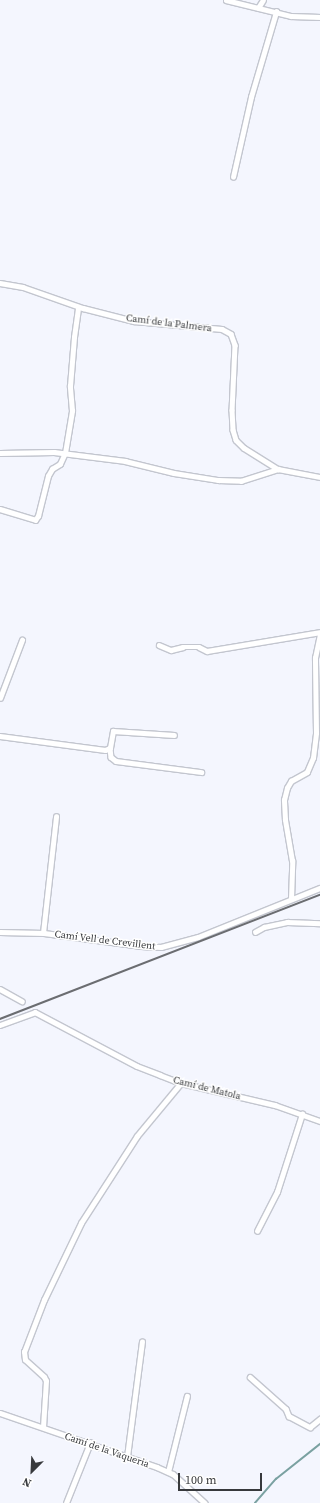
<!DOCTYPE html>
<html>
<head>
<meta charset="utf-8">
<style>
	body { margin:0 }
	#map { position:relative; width:320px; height:1503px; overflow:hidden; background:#f4f6fe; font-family:"Source Serif 4",serif }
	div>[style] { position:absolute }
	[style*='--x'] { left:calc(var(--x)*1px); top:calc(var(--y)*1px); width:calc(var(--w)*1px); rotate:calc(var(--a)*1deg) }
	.stream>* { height:1.5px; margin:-0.75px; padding:0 0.75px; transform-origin:0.75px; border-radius:0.75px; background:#7aa1a1 }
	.roads { filter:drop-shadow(1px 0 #c3c6cf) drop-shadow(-1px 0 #c3c6cf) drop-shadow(0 1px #c3c6cf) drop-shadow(0 -1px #c3c6cf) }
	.minor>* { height:4.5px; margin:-2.25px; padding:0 2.25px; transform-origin:2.25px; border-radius:2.25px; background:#fff }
	.rail>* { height:1.5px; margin:-0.75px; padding:0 0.75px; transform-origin:0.75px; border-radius:0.75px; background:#6b6d71 }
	span { translate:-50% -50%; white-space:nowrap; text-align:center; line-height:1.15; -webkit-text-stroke:3px #fff; paint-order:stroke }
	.street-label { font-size:10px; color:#37393c }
	.north { position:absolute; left:12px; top:1451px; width:40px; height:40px; -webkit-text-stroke:3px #fff; paint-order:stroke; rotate:204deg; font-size:11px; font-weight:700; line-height:16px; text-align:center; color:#37393c }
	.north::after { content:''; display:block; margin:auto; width:14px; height:18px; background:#37393c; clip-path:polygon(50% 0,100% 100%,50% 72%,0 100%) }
	.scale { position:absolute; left:178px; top:1473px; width:84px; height:18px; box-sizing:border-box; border:2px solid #37393c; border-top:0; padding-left:5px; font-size:12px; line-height:14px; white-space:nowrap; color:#37393c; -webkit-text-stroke:3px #fff; paint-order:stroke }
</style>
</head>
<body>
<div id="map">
	<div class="stream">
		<i style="--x:255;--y:1503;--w:32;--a:-49"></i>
		<i style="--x:276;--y:1479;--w:56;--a:-38.5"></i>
	</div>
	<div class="roads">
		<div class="minor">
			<i style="--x:226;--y:0;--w:67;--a:13.8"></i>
			<i style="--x:291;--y:16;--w:29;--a:2"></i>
			<i style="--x:258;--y:8;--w:9;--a:-58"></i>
			<i style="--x:233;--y:177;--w:82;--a:-77.3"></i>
			<i style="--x:251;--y:97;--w:89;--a:-73.6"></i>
			<i style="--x:0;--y:283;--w:23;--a:10"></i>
			<i style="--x:23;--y:287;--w:64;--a:19.3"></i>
			<i style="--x:83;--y:308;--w:53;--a:14.3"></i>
			<i style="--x:134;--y:321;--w:88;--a:5.2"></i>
			<i style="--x:222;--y:329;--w:10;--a:29"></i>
			<i style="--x:231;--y:334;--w:12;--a:70"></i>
			<i style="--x:235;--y:345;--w:65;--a:92.6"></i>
			<i style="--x:232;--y:410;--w:20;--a:87"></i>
			<i style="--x:233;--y:430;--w:10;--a:73"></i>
			<i style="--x:236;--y:440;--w:11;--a:45"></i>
			<i style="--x:244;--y:448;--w:40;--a:32"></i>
			<i style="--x:0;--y:453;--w:54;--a:-1.1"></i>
			<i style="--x:54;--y:452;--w:72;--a:7.2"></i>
			<i style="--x:125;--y:461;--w:50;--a:13.8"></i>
			<i style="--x:174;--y:473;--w:45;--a:9"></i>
			<i style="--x:218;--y:480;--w:23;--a:2"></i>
			<i style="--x:241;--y:481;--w:39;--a:-18"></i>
			<i style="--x:278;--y:469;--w:43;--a:10.8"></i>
			<i style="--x:0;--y:509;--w:37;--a:17"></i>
			<i style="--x:35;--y:520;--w:5;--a:-53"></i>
			<i style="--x:38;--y:516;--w:41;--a:-76"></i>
			<i style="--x:48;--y:476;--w:8;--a:-60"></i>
			<i style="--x:52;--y:469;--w:9;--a:-32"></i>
			<i style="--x:60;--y:464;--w:12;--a:-66"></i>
			<i style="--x:65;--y:453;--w:43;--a:-80.5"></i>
			<i style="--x:72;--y:411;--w:25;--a:-95"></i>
			<i style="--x:70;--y:386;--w:49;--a:-85.3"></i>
			<i style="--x:74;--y:337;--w:30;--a:-82"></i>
			<i style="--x:159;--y:645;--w:13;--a:23"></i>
			<i style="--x:171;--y:650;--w:12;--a:-14"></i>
			<i style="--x:183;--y:647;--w:16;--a:0"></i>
			<i style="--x:199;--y:647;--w:9;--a:27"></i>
			<i style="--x:207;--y:651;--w:115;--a:-9.5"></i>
			<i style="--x:0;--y:698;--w:62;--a:-69.2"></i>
			<i style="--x:0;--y:736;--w:106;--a:7.6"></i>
			<i style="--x:105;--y:750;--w:5;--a:-22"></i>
			<i style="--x:110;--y:748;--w:17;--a:-80"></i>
			<i style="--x:113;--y:731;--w:61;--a:3.8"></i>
			<i style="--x:110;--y:748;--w:9;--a:84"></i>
			<i style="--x:111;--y:757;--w:6;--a:39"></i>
			<i style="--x:116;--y:761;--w:86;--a:7.4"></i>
			<i style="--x:291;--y:899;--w:38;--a:-88"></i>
			<i style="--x:292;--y:861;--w:42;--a:-99.7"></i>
			<i style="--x:285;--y:820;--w:20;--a:-93"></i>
			<i style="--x:284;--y:800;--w:12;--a:-76"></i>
			<i style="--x:287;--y:788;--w:8;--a:-60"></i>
			<i style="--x:291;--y:781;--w:18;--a:-29"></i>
			<i style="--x:307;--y:772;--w:15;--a:-67"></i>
			<i style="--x:313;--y:758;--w:25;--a:-83"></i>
			<i style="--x:316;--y:733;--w:75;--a:-90.8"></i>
			<i style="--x:315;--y:658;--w:24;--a:-78"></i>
			<i style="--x:0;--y:932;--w:44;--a:1.3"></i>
			<i style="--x:44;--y:933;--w:98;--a:7.6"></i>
			<i style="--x:141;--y:946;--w:20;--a:3"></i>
			<i style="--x:161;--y:947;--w:38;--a:-15"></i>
			<i style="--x:198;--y:937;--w:131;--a:-21.9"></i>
			<i style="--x:255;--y:932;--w:10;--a:-29"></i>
			<i style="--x:264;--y:927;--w:24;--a:-12"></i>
			<i style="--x:287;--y:922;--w:33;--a:2"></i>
			<i style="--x:43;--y:933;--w:117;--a:-83.6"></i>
			<i style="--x:0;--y:989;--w:25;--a:29"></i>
			<i style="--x:0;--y:1025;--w:37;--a:-20"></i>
			<i style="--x:35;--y:1012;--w:115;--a:27.9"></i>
			<i style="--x:137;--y:1066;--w:25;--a:21"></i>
			<i style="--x:160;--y:1075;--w:22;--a:21"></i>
			<i style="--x:181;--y:1083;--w:97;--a:13.2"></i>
			<i style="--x:275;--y:1105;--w:48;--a:19.6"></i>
			<i style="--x:257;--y:1231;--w:44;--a:-62.9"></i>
			<i style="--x:277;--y:1192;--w:82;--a:-72.2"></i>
			<i style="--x:250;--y:1377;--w:48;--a:41.6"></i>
			<i style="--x:286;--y:1409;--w:8;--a:67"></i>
			<i style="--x:289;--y:1416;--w:24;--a:28"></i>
			<i style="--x:310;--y:1427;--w:13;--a:-39"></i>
			<i style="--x:0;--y:1413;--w:166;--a:19"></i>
			<i style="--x:157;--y:1467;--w:17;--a:24"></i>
			<i style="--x:173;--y:1474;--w:43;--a:42.2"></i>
			<i style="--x:43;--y:1427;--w:46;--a:-86.3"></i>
			<i style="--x:46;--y:1381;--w:4;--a:-117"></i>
			<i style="--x:44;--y:1377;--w:25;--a:-138"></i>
			<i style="--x:25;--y:1360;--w:8;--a:-97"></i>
			<i style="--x:24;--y:1352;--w:56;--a:-69"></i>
			<i style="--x:44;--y:1300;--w:85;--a:-64.3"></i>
			<i style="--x:81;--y:1223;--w:103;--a:-57.2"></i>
			<i style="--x:137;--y:1136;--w:69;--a:-50.3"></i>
			<i style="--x:127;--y:1457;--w:116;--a:-82.6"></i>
			<i style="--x:168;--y:1472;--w:78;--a:-76"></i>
			<i style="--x:66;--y:1503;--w:65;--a:-68.2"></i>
		</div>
	</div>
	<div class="rail">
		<i style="--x:0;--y:1019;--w:343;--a:-21.2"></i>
	</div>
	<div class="street-label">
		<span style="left:169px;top:323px;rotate:7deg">Camí de la Palmera</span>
		<span style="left:105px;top:940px;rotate:7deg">Camí Vell de Crevillent</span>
		<span style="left:207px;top:1088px;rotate:14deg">Camí de Matola</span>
		<span style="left:107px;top:1450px;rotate:19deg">Camí de la Vaqueria</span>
	</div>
	<div class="north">N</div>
	<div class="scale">100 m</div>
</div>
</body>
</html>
